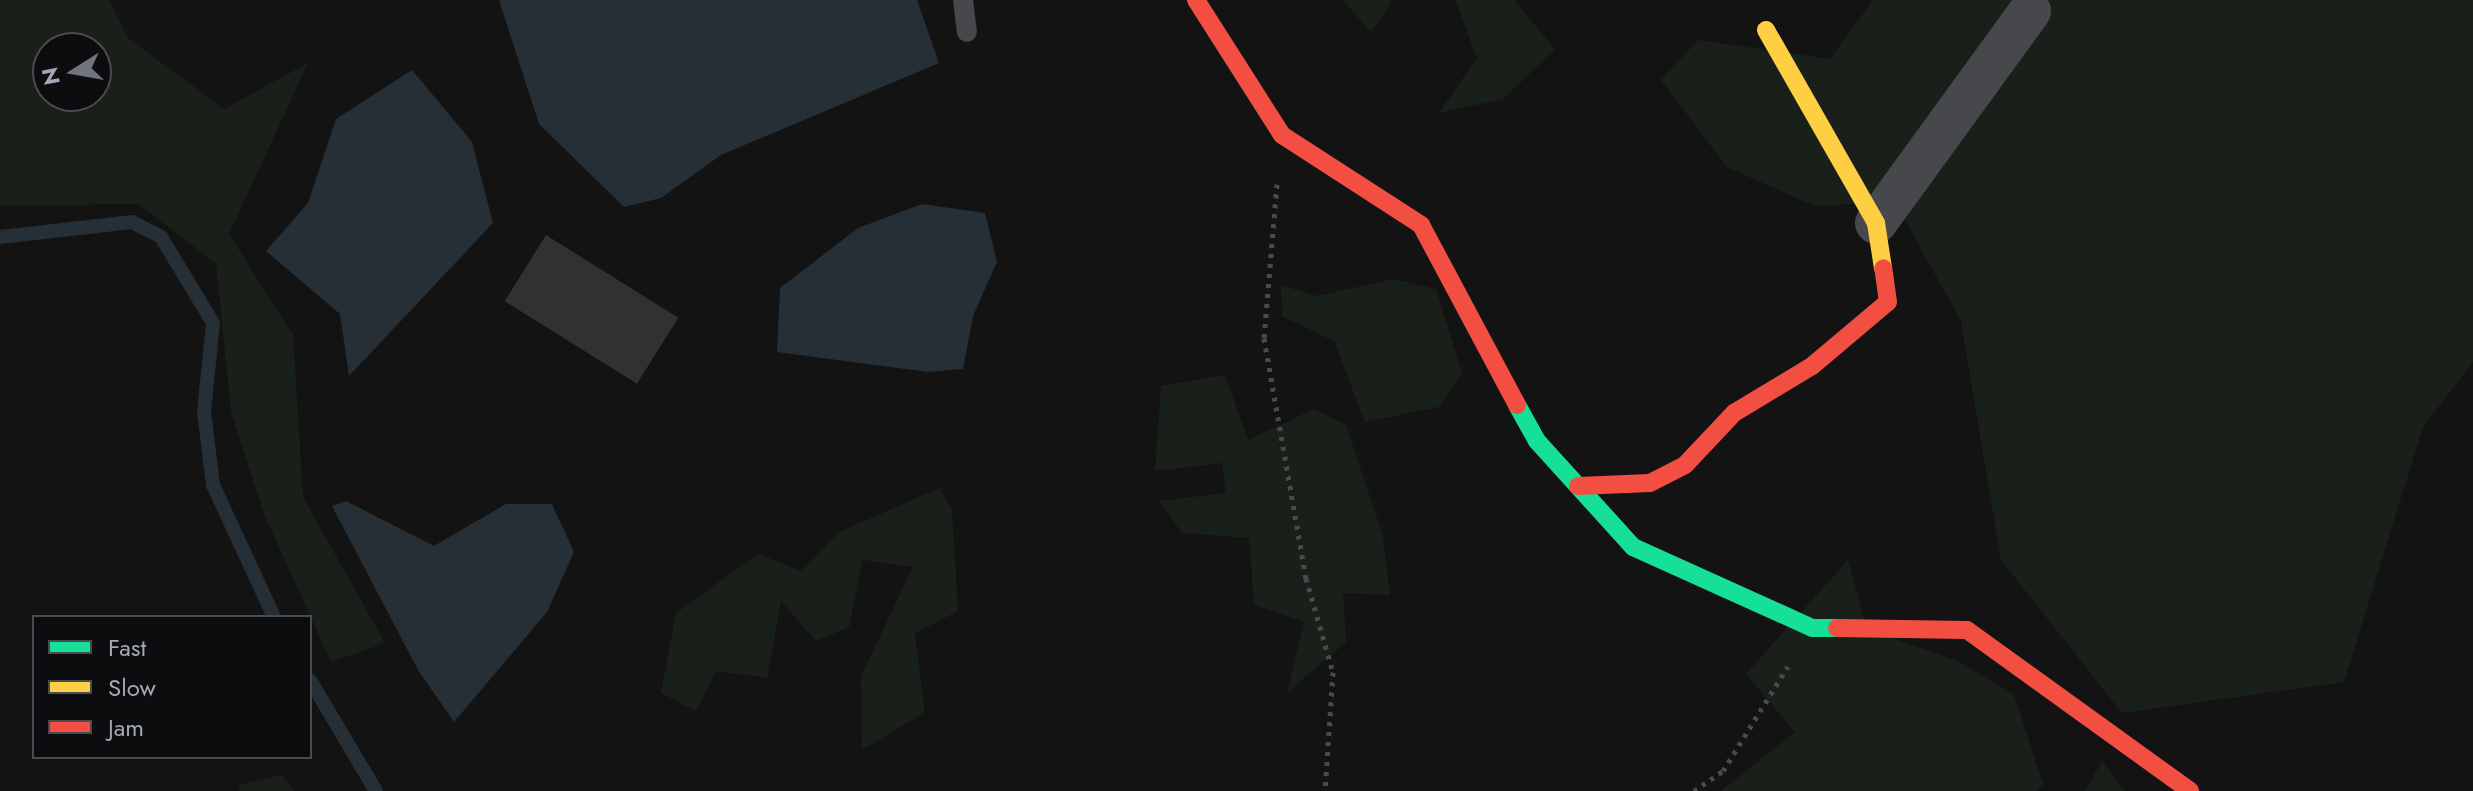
<!DOCTYPE html>
<html>
<head>
<meta charset="utf-8">
<style>
	body { margin:0 }
	#map { position:relative; width:2473px; height:791px; overflow:hidden; background:#131313; font-family:Jost,sans-serif }
	div>[style] { position:absolute }
	[style*='--x'] { left:calc(var(--x)*1px); top:calc(var(--y)*1px); width:calc(var(--w)*1px); rotate:calc(var(--a)*1deg) }
	.green>* { inset:0; background:#192019 }
	.water>* { inset:0; background:#252f35 }
	.stream>* { height:14px; margin:-7px; padding:0 7px; transform-origin:7px; border-radius:7px; background:#252f35 }
	.building>* { inset:0; background:#313133; transform-origin:0 0 }
	.path>* { height:5px; margin-top:-2.5px; transform-origin:0; background:repeating-linear-gradient(90deg,#484a4e 0 4px,transparent 0 10px) }
	.lane>* { height:20px; margin:-10px; padding:0 10px; transform-origin:10px; border-radius:10px; background:#47484c }
	.street>* { height:42px; margin:-21px; padding:0 21px; transform-origin:21px; border-radius:21px; background:#47484c }
	.fast>* { height:18px; margin:-9px; padding:0 9px; transform-origin:9px; border-radius:9px; background:#16e098 }
	.slow>* { height:18px; margin:-9px; padding:0 9px; transform-origin:9px; border-radius:9px; background:#ffcf43 }
	.jam>* { height:18px; margin:-9px; padding:0 9px; transform-origin:9px; border-radius:9px; background:#f24e42 }
	span { translate:-50% -50%; white-space:nowrap; text-align:center; line-height:1.15; -webkit-text-stroke:6px #0d0d0f; paint-order:stroke }
	.legend { position:absolute; left:32px; top:615px; width:280px; height:144px; box-sizing:border-box; background:#0d0d0f; border:2px solid #494b52; margin:0; padding:10px 14px; list-style:none; font-size:24px; color:#a2a9b6 }
	.legend li { display:flex; align-items:center; gap:16px; height:40px }
	.legend b { width:40px; border:2px solid #494b52 }
	.north { position:absolute; left:32px; top:32px; width:80px; height:80px; box-sizing:border-box; background:#0d0d0f; border:2px solid #494b52; border-radius:50%; rotate:259deg; font-size:22px; font-weight:700; line-height:32px; text-align:center; color:#a2a9b6 }
	.north::after { content:''; display:block; margin:auto; width:28px; height:36px; background:#70747d; clip-path:polygon(50% 0,100% 100%,50% 72%,0 100%) }
</style>
</head>
<body>
<div id="map">
	<div class="green">
		<i style="clip-path:polygon(evenodd,0 0,109px 0,128px 38px,224px 109px,308px 63px,229px 234px,293px 335px,303px 497px,385px 643px,331px 662px,264px 514px,231px 412px,216px 264px,139px 204px,0 206px,0 0,48px 48px,96px 48px,96px 96px,48px 96px,48px 48px)"></i>
		<i style="clip-path:polygon(1343px 0,1390px 0,1391px 3px,1371px 32px)"></i>
		<i style="clip-path:polygon(1455px 0,1514px 0,1555px 49px,1503px 99px,1439px 113px,1477px 58px)"></i>
		<i style="clip-path:polygon(1873px 0,2473px 0,2473px 362px,2423px 427px,2344px 682px,2122px 713px,2001px 560px,1961px 321px,1895px 202px,1815px 206px,1727px 167px,1661px 80px,1698px 40px,1830px 59px)"></i>
		<i style="clip-path:polygon(1393px 279px,1436px 289px,1462px 373px,1439px 407px,1365px 422px,1334px 341px,1282px 316px,1281px 285px,1317px 296px)"></i>
		<i style="clip-path:polygon(1225px 375px,1248px 440px,1314px 409px,1346px 425px,1383px 536px,1390px 595px,1343px 593px,1346px 642px,1287px 693px,1304px 622px,1254px 605px,1249px 538px,1182px 533px,1159px 501px,1226px 493px,1222px 463px,1155px 471px,1161px 386px)"></i>
		<i style="clip-path:polygon(940px 488px,952px 510px,958px 611px,915px 633px,925px 712px,862px 750px,861px 676px,913px 567px,863px 560px,849px 627px,816px 641px,781px 601px,767px 678px,716px 671px,696px 711px,661px 693px,676px 613px,758px 554px,802px 571px,839px 532px)"></i>
		<i style="clip-path:polygon(1848px 560px,1867px 629px,1960px 662px,2014px 695px,2043px 784px,2037px 791px,1721px 791px,1795px 732px,1746px 674px)"></i>
		<i style="clip-path:polygon(2102px 761px,2125px 791px,2085px 791px)"></i>
		<i style="clip-path:polygon(281px 775px,295px 791px,241px 791px,237px 786px)"></i>
	</div>
	<div class="water">
		<i style="clip-path:polygon(499px 0,917px 0,939px 63px,721px 155px,661px 198px,624px 207px,539px 124px)"></i>
		<i style="clip-path:polygon(412px 70px,472px 142px,493px 223px,349px 376px,340px 314px,266px 251px,308px 203px,336px 119px)"></i>
		<i style="clip-path:polygon(922px 204px,985px 213px,997px 262px,973px 316px,963px 369px,928px 372px,777px 352px,780px 288px,858px 228px)"></i>
		<i style="clip-path:polygon(346px 501px,434px 546px,506px 504px,552px 504px,574px 552px,547px 612px,454px 722px,418px 670px,332px 506px)"></i>
	</div>
	<div class="stream">
		<i style="--x:0;--y:237;--w:133;--a:-6.5"></i>
		<i style="--x:132;--y:222;--w:33;--a:27"></i>
		<i style="--x:161;--y:237;--w:100;--a:58.8"></i>
		<i style="--x:213;--y:323;--w:88;--a:95.8"></i>
		<i style="--x:204;--y:411;--w:75;--a:83.1"></i>
		<i style="--x:213;--y:485;--w:145;--a:65.2"></i>
		<i style="--x:310;--y:680;--w:129;--a:59.3"></i>
	</div>
	<div class="building">
		<i style="left:546px;top:235px;width:156px;height:78px;rotate:32deg"></i>
	</div>
	<div class="path">
		<i style="--x:1277;--y:184;--w:155;--a:94.8"></i>
		<i style="--x:1264;--y:338;--w:244;--a:80.1"></i>
		<i style="--x:1306;--y:578;--w:98;--a:74"></i>
		<i style="--x:1333;--y:672;--w:119;--a:93.8"></i>
		<i style="--x:1694;--y:791;--w:35;--a:-35"></i>
		<i style="--x:1723;--y:771;--w:123;--a:-58.2"></i>
	</div>
	<div class="lane">
		<i style="--x:963;--y:0;--w:32;--a:83"></i>
	</div>
	<div class="street">
		<i style="--x:1876;--y:223;--w:262;--a:-54"></i>
	</div>
	<div class="fast">
		<i style="--x:1517;--y:405;--w:41;--a:60.9"></i>
		<i style="--x:1537;--y:441;--w:143;--a:47.8"></i>
		<i style="--x:1633;--y:547;--w:196;--a:24.3"></i>
		<i style="--x:1812;--y:628;--w:25;--a:0"></i>
	</div>
	<div class="slow">
		<i style="--x:1766;--y:30;--w:222;--a:60.3"></i>
		<i style="--x:1876;--y:223;--w:46;--a:81.2"></i>
	</div>
	<div class="jam">
		<i style="--x:1196;--y:0;--w:160;--a:57.5"></i>
		<i style="--x:1282;--y:135;--w:166;--a:32.9"></i>
		<i style="--x:1421;--y:225;--w:204;--a:61.9"></i>
		<i style="--x:1578;--y:486;--w:72;--a:-2.4"></i>
		<i style="--x:1650;--y:483;--w:39;--a:-27"></i>
		<i style="--x:1685;--y:465;--w:71;--a:-46.7"></i>
		<i style="--x:1734;--y:413;--w:91;--a:-31.1"></i>
		<i style="--x:1812;--y:366;--w:99;--a:-40.1"></i>
		<i style="--x:1888;--y:302;--w:34;--a:-98"></i>
		<i style="--x:1837;--y:628;--w:130;--a:0.9"></i>
		<i style="--x:1967;--y:630;--w:275;--a:35.8"></i>
	</div>
	<ul class="legend">
	<li><b style="height:10px;background:#16e098"></b>Fast</li>
	<li><b style="height:10px;background:#ffcf43"></b>Slow</li>
	<li><b style="height:10px;background:#f24e42"></b>Jam</li>
	</ul>
	<div class="north">N</div>
</div>
</body>
</html>
